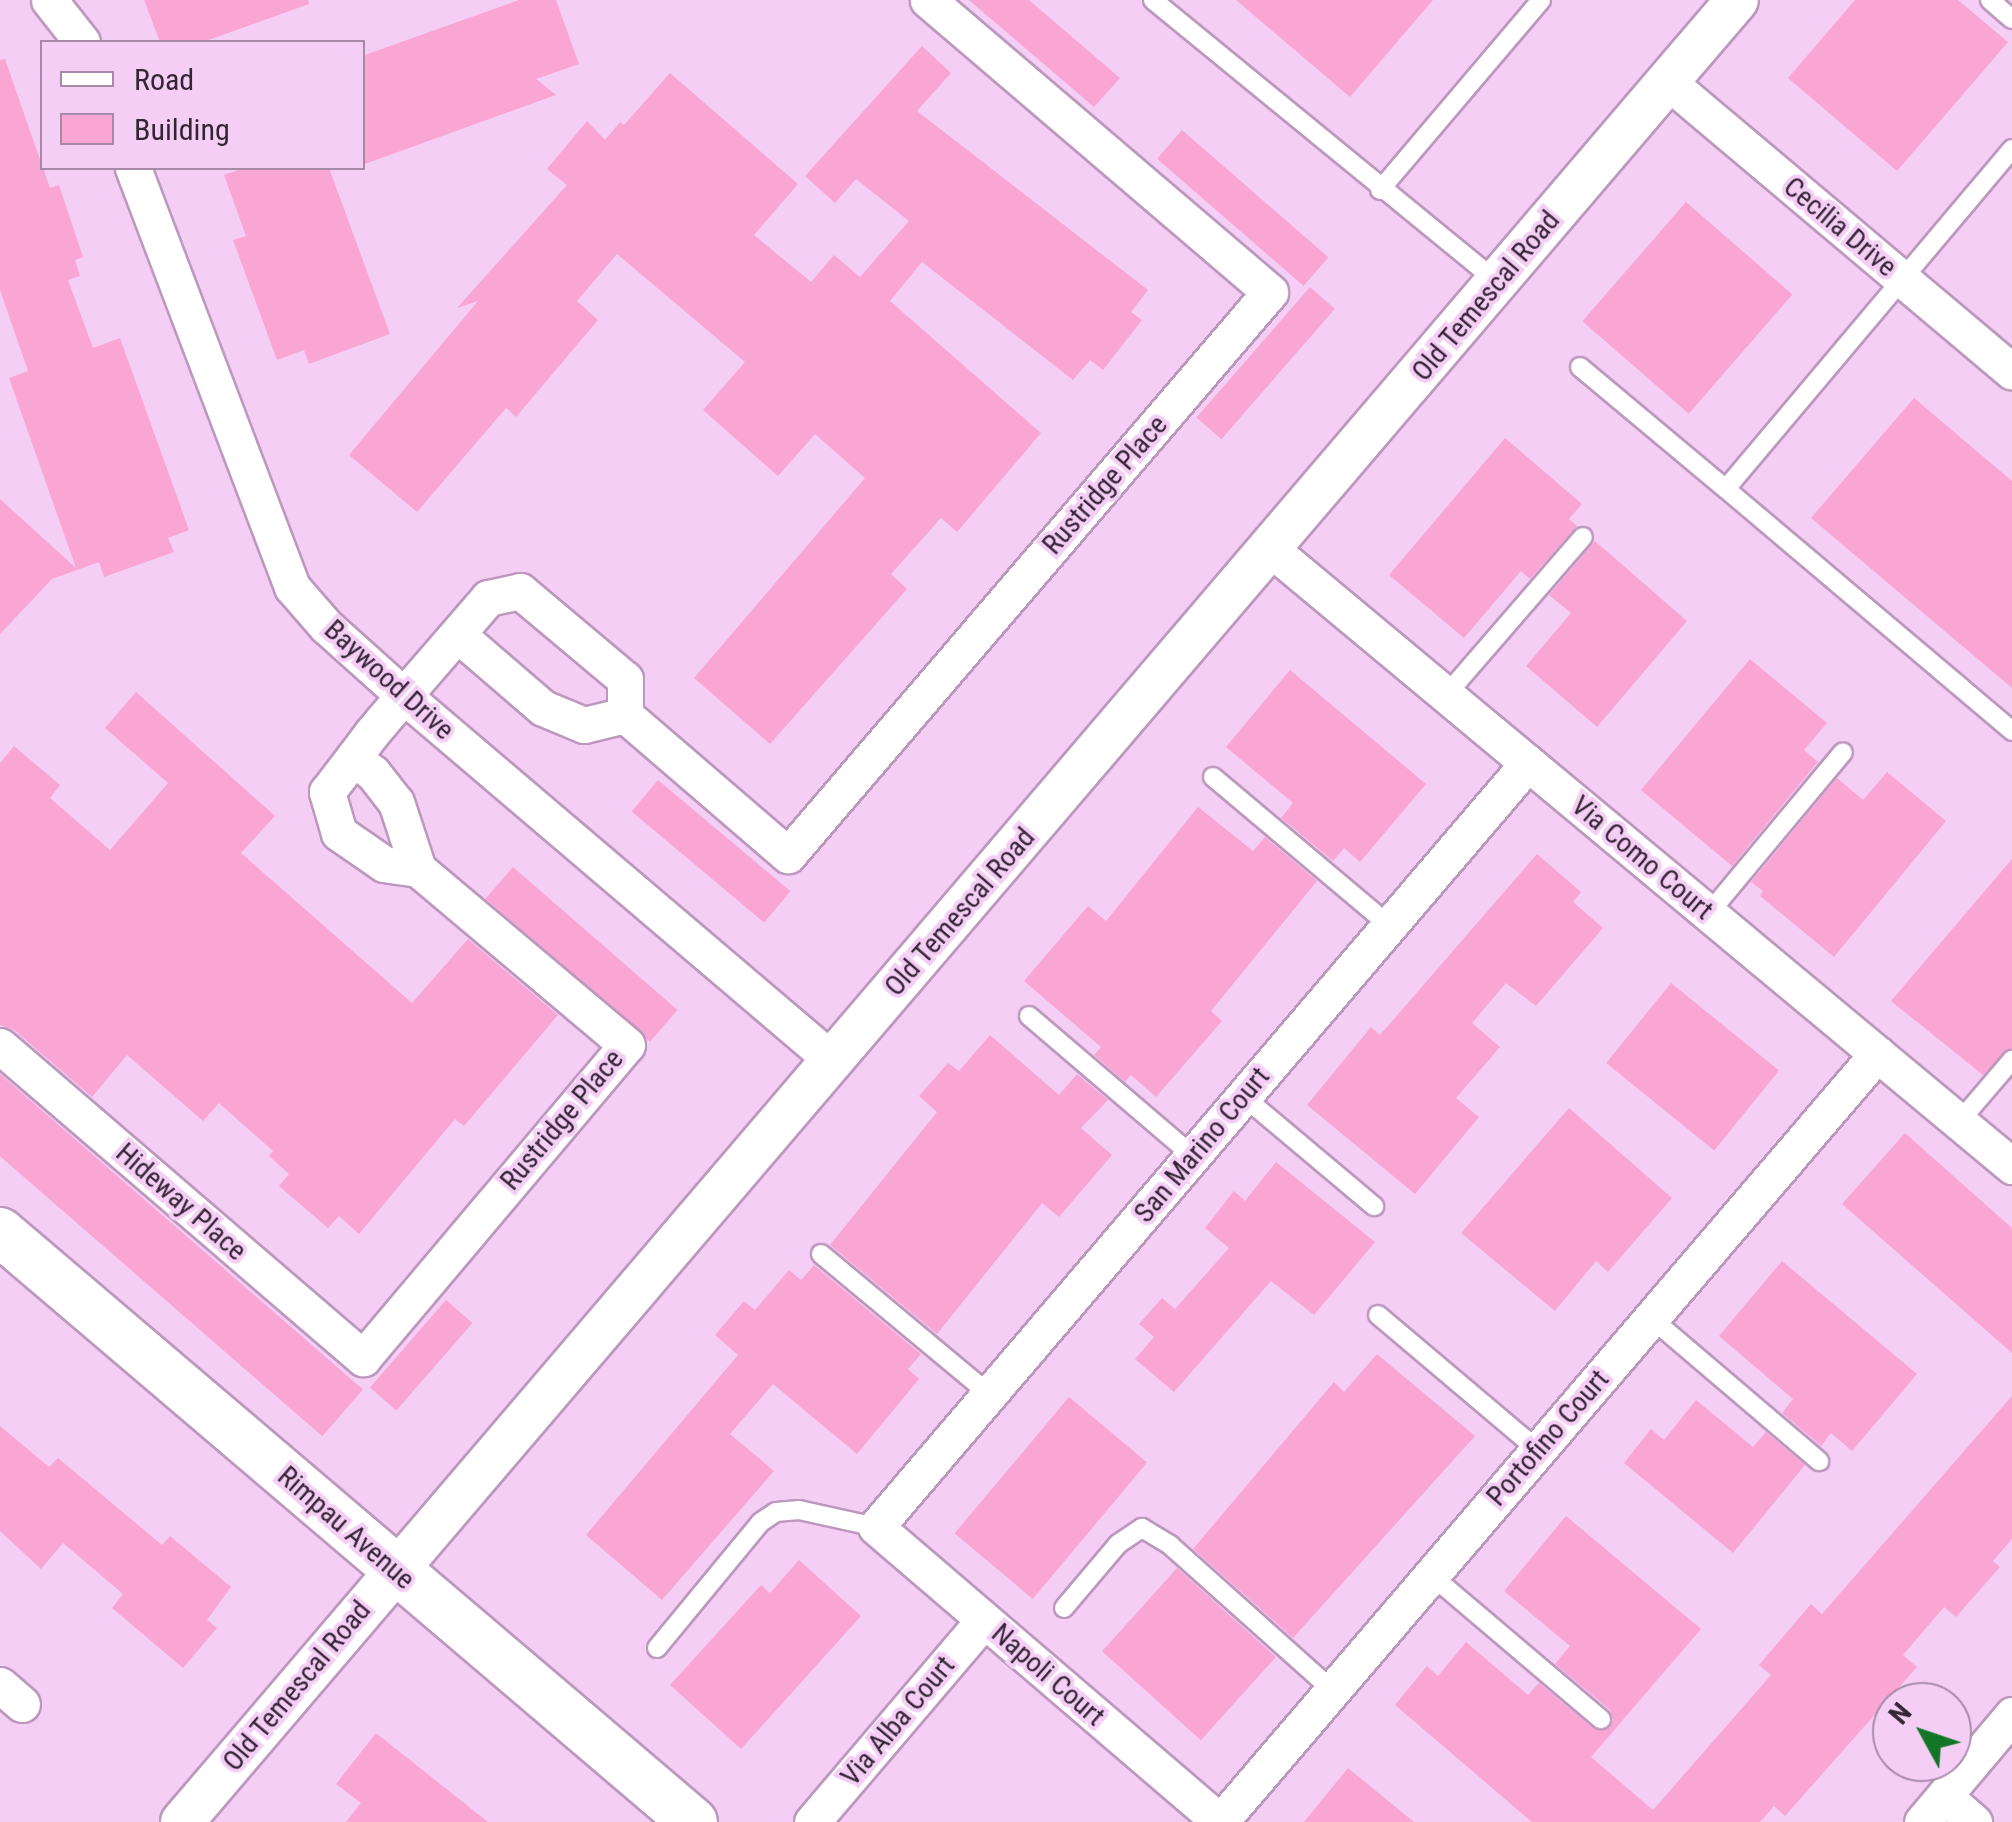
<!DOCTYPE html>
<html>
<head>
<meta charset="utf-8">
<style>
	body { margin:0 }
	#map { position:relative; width:2012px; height:1822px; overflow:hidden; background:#f5cef6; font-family:"Roboto Condensed",sans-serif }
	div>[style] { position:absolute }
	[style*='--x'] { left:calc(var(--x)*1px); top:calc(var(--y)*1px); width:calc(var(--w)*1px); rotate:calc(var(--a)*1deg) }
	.building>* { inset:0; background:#f9a6d4; transform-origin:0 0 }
	.roads { filter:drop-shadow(2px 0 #bd98be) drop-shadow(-2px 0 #bd98be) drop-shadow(0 2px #bd98be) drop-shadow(0 -2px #bd98be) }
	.service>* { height:18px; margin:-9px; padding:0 9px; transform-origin:9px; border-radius:9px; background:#fff }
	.minor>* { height:35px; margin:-17.5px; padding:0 17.5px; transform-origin:17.5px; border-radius:17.5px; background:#fff }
	.tertiary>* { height:42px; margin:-21px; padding:0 21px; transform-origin:21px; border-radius:21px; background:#fff }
	.secondary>* { height:48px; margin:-24px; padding:0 24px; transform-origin:24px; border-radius:24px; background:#fff }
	span { translate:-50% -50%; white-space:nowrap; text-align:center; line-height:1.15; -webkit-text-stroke:8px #f5cef6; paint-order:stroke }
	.street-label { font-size:28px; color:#342534 }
	.legend { position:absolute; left:40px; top:40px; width:325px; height:130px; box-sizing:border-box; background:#f5cef6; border:2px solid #a88aa8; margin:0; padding:12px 18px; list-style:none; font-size:30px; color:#342534 }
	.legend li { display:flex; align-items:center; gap:20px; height:50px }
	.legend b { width:50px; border:2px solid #a88aa8 }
	.north { position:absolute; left:1872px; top:1682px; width:100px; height:100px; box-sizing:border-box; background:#f5cef6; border:2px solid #a88aa8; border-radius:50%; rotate:310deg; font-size:28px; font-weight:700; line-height:40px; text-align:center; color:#342534 }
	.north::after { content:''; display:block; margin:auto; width:35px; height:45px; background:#137627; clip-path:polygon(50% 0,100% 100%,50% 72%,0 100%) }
</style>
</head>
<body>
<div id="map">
	<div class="building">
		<i style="clip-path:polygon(144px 0,308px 0,309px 4px,203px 42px,160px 42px)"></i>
		<i style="clip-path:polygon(519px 0,556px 0,579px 64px,536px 79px,556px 95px,362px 165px,362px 56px)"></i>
		<i style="clip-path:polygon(969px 0,1029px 0,1120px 78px,1094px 107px)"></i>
		<i style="clip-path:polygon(1236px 0,1433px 0,1350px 97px)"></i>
		<i style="clip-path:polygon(1855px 0,1958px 0,2008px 42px,1897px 171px,1788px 78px)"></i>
		<i style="clip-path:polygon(922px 46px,951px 73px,917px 111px,1148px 290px,1131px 312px,1142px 320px,1103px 370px,1090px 360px,1073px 380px,922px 262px,890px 301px,1041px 433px,957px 532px,941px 518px,891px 574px,907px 589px,770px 744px,694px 678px,865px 478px,815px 434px,778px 476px,703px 410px,745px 362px,617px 254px,577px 301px,598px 320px,516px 417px,506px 408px,417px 512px,349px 455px,478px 301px,457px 308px,567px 185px,547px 169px,587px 121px,605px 140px,620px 122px,624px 125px,670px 73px,798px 184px,754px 235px,811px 282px,834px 255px,860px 277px,909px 221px,856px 179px,835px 203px,805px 176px)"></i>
		<i style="clip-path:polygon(5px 59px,50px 188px,59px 185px,83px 257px,75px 260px,80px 276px,68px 280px,93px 348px,120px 338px,189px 530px,168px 538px,174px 552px,104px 577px,99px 562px,52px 579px,0 634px,0 499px,76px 568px,9px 378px,28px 371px,0 290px,0 60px)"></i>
		<i style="left:1182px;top:130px;width:194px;height:38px;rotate:41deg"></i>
		<i style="clip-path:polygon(244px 168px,329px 168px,390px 334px,309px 364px,304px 350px,277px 360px,233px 240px,246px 236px,224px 175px)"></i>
		<i style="left:1686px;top:202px;width:141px;height:158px;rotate:41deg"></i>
		<i style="left:1310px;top:287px;width:33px;height:173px;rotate:41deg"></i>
		<i style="clip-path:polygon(1914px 398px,2012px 481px,2012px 688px,1811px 518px)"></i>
		<i style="clip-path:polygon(1505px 438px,1582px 504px,1569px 519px,1577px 526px,1530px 579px,1521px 571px,1464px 638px,1389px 575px)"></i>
		<i style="clip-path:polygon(1595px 541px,1687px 621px,1597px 727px,1526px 666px,1571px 613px,1549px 595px)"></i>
		<i style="clip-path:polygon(1750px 659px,1827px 723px,1804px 750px,1818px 762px,1732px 866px,1641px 790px)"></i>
		<i style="clip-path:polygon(1290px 670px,1426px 784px,1360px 862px,1344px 848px,1333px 861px,1281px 818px,1293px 803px,1226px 747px)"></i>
		<i style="clip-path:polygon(136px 692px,275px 816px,241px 853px,412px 1003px,468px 939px,558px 1015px,464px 1126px,455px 1119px,359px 1234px,339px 1216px,328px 1228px,279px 1186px,289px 1174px,269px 1156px,273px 1151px,219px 1103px,203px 1121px,127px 1055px,92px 1097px,14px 1030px,0 1025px,0 763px,14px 746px,60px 785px,50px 798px,110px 850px,168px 783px,105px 728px)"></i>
		<i style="clip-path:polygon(1887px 772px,1946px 821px,1834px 957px,1760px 896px,1763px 891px,1751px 882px,1837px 778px,1863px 800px)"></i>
		<i style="left:658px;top:780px;width:173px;height:41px;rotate:40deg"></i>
		<i style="clip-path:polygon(1198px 807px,1253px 851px,1265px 837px,1317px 881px,1211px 1011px,1222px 1021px,1156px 1097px,1131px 1075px,1125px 1082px,1094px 1055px,1101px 1047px,1024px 981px,1088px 906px,1106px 921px)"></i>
		<i style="clip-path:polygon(1537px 854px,1581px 892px,1573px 902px,1603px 928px,1536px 1006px,1506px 983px,1472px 1023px,1500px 1047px,1456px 1098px,1479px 1117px,1415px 1194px,1307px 1105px,1371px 1027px,1380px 1035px)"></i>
		<i style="clip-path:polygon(2012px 859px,2012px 1048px,1983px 1075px,1891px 1001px)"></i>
		<i style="left:513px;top:867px;width:218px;height:42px;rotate:41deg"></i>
		<i style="left:1671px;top:983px;width:139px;height:103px;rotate:39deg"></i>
		<i style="clip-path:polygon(990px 1035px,1059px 1095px,1077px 1074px,1108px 1100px,1081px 1128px,1112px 1155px,1059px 1217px,1042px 1203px,937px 1334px,830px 1245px,937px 1112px,919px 1096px,948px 1063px,959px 1071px)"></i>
		<i style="left:0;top:1074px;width:481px;height:62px;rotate:41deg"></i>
		<i style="clip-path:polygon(1569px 1108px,1672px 1198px,1608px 1272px,1596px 1261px,1555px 1311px,1461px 1233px)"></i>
		<i style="clip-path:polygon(1905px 1133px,2012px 1228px,2012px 1353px,1842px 1204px)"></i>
		<i style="clip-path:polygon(1276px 1162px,1375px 1242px,1314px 1315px,1271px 1281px,1174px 1392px,1135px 1359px,1154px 1337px,1139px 1324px,1162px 1298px,1175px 1309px,1229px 1248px,1205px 1228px,1234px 1191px,1245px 1201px)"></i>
		<i style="clip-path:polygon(1782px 1261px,1917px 1374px,1852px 1451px,1831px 1433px,1821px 1446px,1782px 1413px,1793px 1399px,1719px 1336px)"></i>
		<i style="clip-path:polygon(814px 1265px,921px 1354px,908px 1369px,919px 1379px,857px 1454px,773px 1384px,730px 1434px,774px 1471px,662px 1600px,586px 1535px,738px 1355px,715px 1335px,744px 1301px,755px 1310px,789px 1270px,801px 1280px)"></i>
		<i style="left:446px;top:1300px;width:35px;height:116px;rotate:41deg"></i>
		<i style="clip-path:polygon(1377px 1354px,1475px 1436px,1293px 1638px,1193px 1549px,1334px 1382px,1344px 1392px)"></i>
		<i style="clip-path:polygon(2012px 1396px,2012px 1539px,1993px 1561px,2000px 1567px,1956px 1617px,1944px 1607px,1903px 1655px,1917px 1667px,1785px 1816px,1774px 1806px,1760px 1822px,1532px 1822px,1395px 1705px,1427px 1666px,1438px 1676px,1466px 1642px,1528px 1695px,1539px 1683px,1594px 1729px,1610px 1728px,1613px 1720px,1610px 1710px,1555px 1664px,1570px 1646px,1504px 1591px,1566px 1516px,1701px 1629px,1591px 1757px,1653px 1810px,1771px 1675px,1759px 1665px,1811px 1604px,1822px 1614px)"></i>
		<i style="left:1069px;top:1397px;width:102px;height:178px;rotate:40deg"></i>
		<i style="clip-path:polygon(1696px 1400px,1753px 1447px,1766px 1432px,1805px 1465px,1733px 1553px,1624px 1463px,1651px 1429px,1664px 1440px)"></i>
		<i style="clip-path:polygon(0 1426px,49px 1467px,58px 1458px,162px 1545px,170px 1536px,231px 1587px,207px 1620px,217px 1628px,183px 1668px,112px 1608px,123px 1594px,63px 1543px,41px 1569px,0 1531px)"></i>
		<i style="clip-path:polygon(799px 1560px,861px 1616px,741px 1749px,670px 1685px,761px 1585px,770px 1593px)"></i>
		<i style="left:1177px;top:1568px;width:133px;height:112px;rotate:42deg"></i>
		<i style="clip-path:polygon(376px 1733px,488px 1822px,346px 1822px,361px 1803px,336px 1784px)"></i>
		<i style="clip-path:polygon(1348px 1768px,1414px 1822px,1304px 1822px)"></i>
	</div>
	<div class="roads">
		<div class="service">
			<i style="--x:1153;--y:0;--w:445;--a:39.3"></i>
			<i style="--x:1990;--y:0;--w:29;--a:41"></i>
			<i style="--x:2012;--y:149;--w:444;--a:130.1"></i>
			<i style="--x:1726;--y:489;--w:375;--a:40.2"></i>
			<i style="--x:1380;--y:190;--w:249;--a:-49.7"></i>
			<i style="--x:1580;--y:367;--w:190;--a:39.9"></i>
			<i style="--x:1446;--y:695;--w:209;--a:-49.1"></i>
			<i style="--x:1213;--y:777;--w:230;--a:40.1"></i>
			<i style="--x:1709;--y:913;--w:209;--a:-50.2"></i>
			<i style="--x:1029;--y:1016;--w:216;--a:40.5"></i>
			<i style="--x:1244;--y:1097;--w:170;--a:40"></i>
			<i style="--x:1959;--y:1122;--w:82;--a:-49.5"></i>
			<i style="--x:821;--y:1254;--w:219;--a:39.8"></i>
			<i style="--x:1378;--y:1315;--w:209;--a:40.2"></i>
			<i style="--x:1651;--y:1318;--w:221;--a:40.4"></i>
			<i style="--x:1431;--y:1575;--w:223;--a:40.3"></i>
			<i style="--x:1064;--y:1608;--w:84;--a:-49.8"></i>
			<i style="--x:1118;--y:1544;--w:29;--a:-34"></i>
			<i style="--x:1142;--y:1528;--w:33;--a:31"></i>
			<i style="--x:1170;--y:1545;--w:217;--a:41.8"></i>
			<i style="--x:657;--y:1648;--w:163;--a:-50.5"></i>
			<i style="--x:761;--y:1522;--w:18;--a:-34"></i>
			<i style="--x:776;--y:1512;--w:23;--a:-5"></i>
			<i style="--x:799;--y:1510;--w:79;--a:12.4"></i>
		</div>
		<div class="minor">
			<i style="--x:49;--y:0;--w:53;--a:51.8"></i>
			<i style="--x:1667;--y:81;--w:451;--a:40.1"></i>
			<i style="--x:133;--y:168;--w:448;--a:69.2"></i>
			<i style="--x:292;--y:587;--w:52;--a:48.9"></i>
			<i style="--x:326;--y:626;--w:103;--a:41.9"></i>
			<i style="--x:403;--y:695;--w:563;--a:40.39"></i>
			<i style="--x:1272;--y:550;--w:963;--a:39.78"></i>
			<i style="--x:625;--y:715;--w:215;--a:40.7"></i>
			<i style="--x:788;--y:855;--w:741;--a:-49.43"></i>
			<i style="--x:1270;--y:292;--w:450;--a:-139.5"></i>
			<i style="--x:353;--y:758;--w:25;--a:37"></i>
			<i style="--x:373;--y:773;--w:37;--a:52"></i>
			<i style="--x:396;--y:802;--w:71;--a:71.8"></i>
			<i style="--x:418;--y:869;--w:34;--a:-172"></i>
			<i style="--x:384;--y:864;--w:55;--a:-145.4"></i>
			<i style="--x:339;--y:833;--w:43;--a:-106.3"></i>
			<i style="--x:327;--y:792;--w:43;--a:-52.6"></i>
			<i style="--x:353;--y:758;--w:30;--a:-53"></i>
			<i style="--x:371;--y:734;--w:16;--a:-50"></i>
			<i style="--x:381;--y:722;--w:164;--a:-49.2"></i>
			<i style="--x:488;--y:598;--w:33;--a:-12"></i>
			<i style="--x:520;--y:591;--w:137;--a:40"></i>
			<i style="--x:625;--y:679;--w:36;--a:90"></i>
			<i style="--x:625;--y:715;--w:42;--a:166.3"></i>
			<i style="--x:584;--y:725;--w:44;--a:-157.5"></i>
			<i style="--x:543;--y:708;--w:113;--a:-139.3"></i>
			<i style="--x:1528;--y:763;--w:1004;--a:130.48"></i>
			<i style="--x:876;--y:1527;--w:453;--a:40.6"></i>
			<i style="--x:1220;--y:1822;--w:1011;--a:-49.45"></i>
			<i style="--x:0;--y:1046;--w:479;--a:40.7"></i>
			<i style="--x:363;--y:1358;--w:409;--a:-49.9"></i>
			<i style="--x:627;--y:1045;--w:273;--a:-139.9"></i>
			<i style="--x:0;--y:1685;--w:29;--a:41"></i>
			<i style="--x:1944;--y:1796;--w:40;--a:41"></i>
			<i style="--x:812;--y:1822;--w:265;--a:-49.6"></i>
			<i style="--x:1922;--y:1822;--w:140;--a:-49.9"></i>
		</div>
		<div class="tertiary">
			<i style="--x:182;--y:1822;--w:2395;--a:-49.52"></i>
		</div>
		<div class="secondary">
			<i style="--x:0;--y:1232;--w:910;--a:40.41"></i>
		</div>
	</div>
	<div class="street-label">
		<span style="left:1840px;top:227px;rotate:40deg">Cecilia Drive</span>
		<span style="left:1486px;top:296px;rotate:-50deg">Old Temescal Road</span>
		<span style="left:1105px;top:485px;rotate:-49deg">Rustridge Place</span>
		<span style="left:389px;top:680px;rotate:42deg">Baywood Drive</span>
		<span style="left:1642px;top:858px;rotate:40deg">Via Como Court</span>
		<span style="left:960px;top:912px;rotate:-49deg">Old Temescal Road</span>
		<span style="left:562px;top:1120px;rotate:-50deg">Rustridge Place</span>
		<span style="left:1202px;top:1145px;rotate:-50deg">San Marino Court</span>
		<span style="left:181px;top:1202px;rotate:41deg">Hideway Place</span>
		<span style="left:1548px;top:1438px;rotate:-49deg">Portofino Court</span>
		<span style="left:346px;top:1528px;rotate:41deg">Rimpau Avenue</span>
		<span style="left:1048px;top:1675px;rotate:41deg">Napoli Court</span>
		<span style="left:297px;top:1686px;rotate:-50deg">Old Temescal Road</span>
		<span style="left:898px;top:1721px;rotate:-50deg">Via Alba Court</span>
	</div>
	<ul class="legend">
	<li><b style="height:12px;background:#fff"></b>Road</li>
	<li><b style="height:28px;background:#f9a6d4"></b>Building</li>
	</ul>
	<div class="north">N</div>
</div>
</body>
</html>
